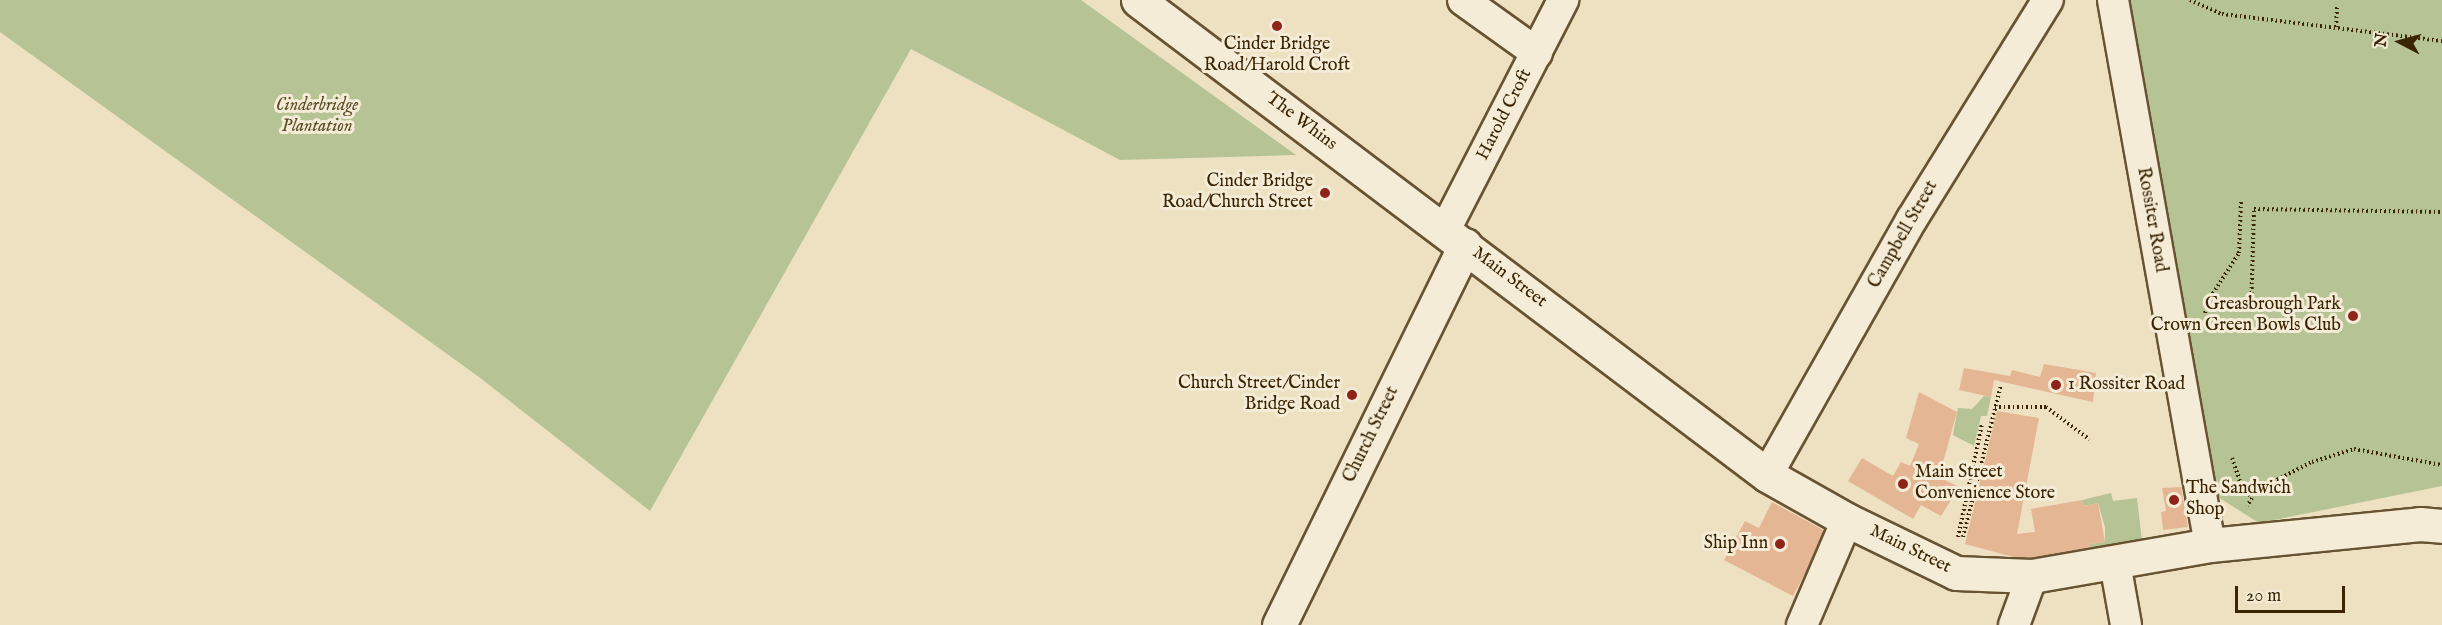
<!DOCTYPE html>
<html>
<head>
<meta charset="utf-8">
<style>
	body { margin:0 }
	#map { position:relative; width:2442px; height:625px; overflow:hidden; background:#eee1c2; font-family:"IM FELL English",serif }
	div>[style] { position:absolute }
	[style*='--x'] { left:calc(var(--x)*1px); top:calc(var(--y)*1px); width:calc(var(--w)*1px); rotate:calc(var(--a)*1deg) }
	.green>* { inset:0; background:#b6c395 }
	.building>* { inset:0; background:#e4b693 }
	.path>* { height:4px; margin-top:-2px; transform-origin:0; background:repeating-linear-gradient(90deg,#3a2401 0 1.5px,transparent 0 4.5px) }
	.roads { filter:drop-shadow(2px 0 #675331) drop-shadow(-2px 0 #675331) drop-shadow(0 2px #675331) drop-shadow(0 -2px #675331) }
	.minor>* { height:30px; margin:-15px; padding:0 15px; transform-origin:15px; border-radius:15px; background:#f4ecd7 }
	.tertiary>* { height:33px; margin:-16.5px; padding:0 16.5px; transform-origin:16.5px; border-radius:16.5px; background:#f4ecd7 }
	.secondary>* { height:33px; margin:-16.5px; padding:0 16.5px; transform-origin:16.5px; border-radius:16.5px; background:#f4ecd7 }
	.dots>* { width:16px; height:16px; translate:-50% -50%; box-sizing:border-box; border:3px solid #f4ecd7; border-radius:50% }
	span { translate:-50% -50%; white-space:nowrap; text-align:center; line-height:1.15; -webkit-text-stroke:6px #f4ecd7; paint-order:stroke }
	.poi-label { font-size:18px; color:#3a2401 }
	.right { translate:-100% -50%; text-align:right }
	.left { translate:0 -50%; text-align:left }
	.park-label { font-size:18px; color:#594c26; font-style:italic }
	.street-label { font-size:18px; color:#3a2401 }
	.north { position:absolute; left:2370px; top:12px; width:60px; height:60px; -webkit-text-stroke:4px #f4ecd7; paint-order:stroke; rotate:276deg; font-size:16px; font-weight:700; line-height:24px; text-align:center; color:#3a2401 }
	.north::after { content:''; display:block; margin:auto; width:21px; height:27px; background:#3a2401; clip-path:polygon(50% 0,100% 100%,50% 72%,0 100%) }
	.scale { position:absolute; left:2235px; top:586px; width:110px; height:27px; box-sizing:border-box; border:3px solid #3a2401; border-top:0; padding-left:8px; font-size:18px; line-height:21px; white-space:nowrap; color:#3a2401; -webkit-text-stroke:4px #f4ecd7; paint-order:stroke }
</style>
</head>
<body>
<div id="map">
	<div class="green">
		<i style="clip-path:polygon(0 0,1081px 0,1296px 155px,1120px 160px,911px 49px,650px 511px,479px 377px,0 32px)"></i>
		<i style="clip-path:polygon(2123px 0,2442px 0,2442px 486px,2259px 523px,2210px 492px)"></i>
		<i style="clip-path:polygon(1984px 396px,1991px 397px,1987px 416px,1981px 416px,1974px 446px,1953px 435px,1957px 412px,1958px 408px,1972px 409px)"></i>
		<i style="clip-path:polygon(2111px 493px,2113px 501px,2137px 498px,2142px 541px,2091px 551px,2090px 544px,2105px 542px,2105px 527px,2098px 503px,2083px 506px,2082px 500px)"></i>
	</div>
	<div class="building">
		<i style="clip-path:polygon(2044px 364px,2096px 373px,2093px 402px,1994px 380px,1991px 397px,1959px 390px,1964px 368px,2010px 376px,2012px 370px,2040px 377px)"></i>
		<i style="clip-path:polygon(1919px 392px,1957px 412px,1939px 477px,1959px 487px,1941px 516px,1921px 505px,1913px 519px,1848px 481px,1862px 458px,1893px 476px,1901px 462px,1910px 466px,1919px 444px,1906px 438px)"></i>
		<i style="clip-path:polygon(1997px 411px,2039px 418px,2017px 534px,2035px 532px,2031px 509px,2082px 500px,2083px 506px,2098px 503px,2105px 542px,2090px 544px,2091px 551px,2039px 560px,2021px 559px,1965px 544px)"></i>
		<i style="clip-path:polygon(2181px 487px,2188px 527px,2163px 530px,2161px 512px,2166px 511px,2162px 488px)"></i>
		<i style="clip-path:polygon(1772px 502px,1827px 532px,1793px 596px,1724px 560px,1745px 521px,1759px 528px)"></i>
	</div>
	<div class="path">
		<i style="--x:2190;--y:0;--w:35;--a:24"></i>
		<i style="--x:2222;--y:14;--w:222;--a:7"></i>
		<i style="--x:2336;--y:27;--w:21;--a:-87"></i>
		<i style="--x:2251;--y:311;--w:102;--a:-88.3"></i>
		<i style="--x:2254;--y:209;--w:188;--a:0.9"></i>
		<i style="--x:2205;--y:313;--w:12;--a:-76"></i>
		<i style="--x:2208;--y:301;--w:57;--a:-57.1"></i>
		<i style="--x:2239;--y:253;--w:51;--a:-87.8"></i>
		<i style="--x:1995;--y:407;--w:51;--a:0"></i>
		<i style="--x:2046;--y:407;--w:54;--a:36.7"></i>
		<i style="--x:2232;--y:458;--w:28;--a:71"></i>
		<i style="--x:2241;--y:484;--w:18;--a:52"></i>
		<i style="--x:2252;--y:498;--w:9;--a:122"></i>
		<i style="--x:2235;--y:489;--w:8;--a:-40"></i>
		<i style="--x:2241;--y:484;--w:24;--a:5"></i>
		<i style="--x:2265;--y:486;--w:53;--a:-27.1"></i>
		<i style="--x:2312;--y:462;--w:44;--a:-17.2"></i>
		<i style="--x:2354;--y:449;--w:89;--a:10.3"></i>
		<i style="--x:1958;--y:537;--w:116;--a:-78"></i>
		<i style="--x:1963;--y:537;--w:157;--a:-76"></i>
	</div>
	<div class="roads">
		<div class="minor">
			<i style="--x:1463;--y:0;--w:91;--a:35.6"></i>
			<i style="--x:2113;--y:0;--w:554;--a:79.91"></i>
			<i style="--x:1445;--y:230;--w:259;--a:-62.8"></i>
			<i style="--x:1767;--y:475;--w:294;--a:-60.5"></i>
			<i style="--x:1912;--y:219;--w:258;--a:-58.2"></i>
			<i style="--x:2115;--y:563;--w:63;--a:79.9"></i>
			<i style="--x:1802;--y:625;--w:114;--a:-66.8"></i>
			<i style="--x:2014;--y:625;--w:52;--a:-69.8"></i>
		</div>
		<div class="tertiary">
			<i style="--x:1279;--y:625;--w:423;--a:-63.9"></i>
		</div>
		<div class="secondary">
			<i style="--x:1138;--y:0;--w:788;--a:37.06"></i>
			<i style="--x:1767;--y:475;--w:92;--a:29.4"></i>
			<i style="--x:1847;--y:520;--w:121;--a:25.9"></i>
			<i style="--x:1956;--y:573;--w:76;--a:2.3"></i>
			<i style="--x:2032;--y:576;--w:181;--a:-9.9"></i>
			<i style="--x:2210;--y:545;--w:211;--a:-5.7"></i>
			<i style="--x:2420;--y:524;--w:22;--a:5"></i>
		</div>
	</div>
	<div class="dots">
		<i style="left:1277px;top:26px;background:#8f2418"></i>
		<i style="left:1325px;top:193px;background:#8f2418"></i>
		<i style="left:2353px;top:316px;background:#8f2418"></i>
		<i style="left:2056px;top:385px;background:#8f2418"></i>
		<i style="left:1352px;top:395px;background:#8f2418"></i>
		<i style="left:1903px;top:484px;background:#8f2418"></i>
		<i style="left:2174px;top:500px;background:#8f2418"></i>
		<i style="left:1780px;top:544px;background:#8f2418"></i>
	</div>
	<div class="poi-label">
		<span style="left:1277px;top:56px">Cinder Bridge<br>Road/Harold Croft</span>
		<span class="right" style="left:1313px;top:193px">Cinder Bridge<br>Road/Church Street</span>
		<span class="right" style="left:2341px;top:316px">Greasbrough Park<br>Crown Green Bowls Club</span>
		<span class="right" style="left:1340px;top:395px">Church Street/Cinder<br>Bridge Road</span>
		<span class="left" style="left:2068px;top:385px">1 Rossiter Road</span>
		<span class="left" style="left:1915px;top:484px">Main Street<br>Convenience Store</span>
		<span class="left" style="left:2186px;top:500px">The Sandwich<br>Shop</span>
		<span class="right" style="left:1768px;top:544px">Ship Inn</span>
	</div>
	<div class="park-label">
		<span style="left:317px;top:117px">Cinderbridge<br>Plantation</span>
	</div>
	<div class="street-label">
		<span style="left:1505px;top:115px;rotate:-63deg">Harold Croft</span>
		<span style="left:1301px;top:122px;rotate:37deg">The Whins</span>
		<span style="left:2151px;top:220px;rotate:80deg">Rossiter Road</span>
		<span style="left:1904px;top:235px;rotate:-60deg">Campbell Street</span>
		<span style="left:1509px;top:278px;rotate:37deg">Main Street</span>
		<span style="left:1372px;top:435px;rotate:-64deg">Church Street</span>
		<span style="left:1910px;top:550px;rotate:26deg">Main Street</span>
	</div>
	<div class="north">N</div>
	<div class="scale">20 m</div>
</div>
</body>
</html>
